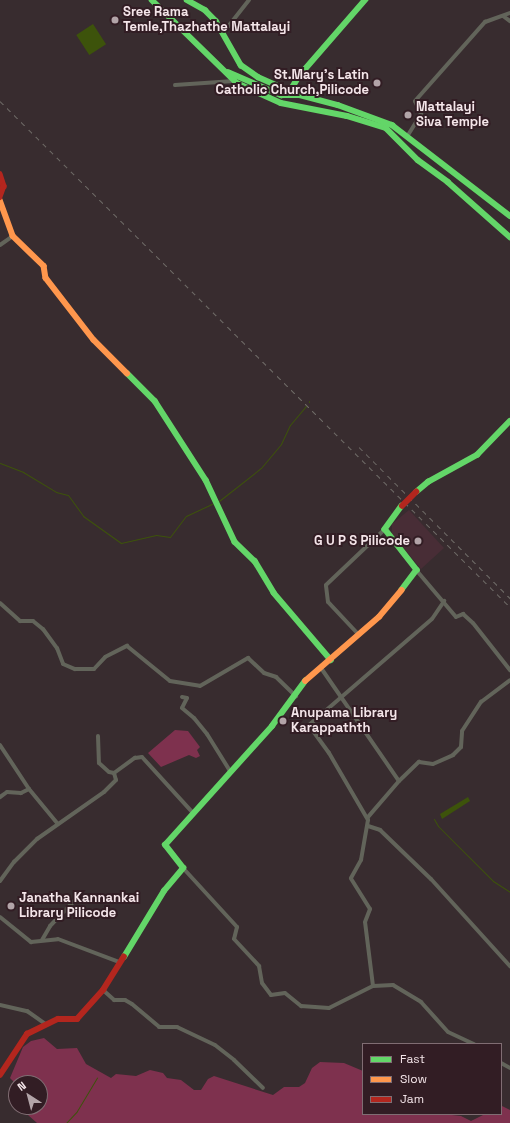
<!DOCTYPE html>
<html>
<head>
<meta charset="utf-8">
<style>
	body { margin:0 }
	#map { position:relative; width:510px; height:1123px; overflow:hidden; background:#382c2f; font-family:"Space Grotesk",sans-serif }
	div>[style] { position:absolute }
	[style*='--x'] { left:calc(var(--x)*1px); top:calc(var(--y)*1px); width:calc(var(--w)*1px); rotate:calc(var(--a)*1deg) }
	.built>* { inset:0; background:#482d36 }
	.green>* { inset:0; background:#7e314e }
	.water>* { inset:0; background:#3d530b; transform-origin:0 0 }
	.stream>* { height:1px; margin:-0.5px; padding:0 0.5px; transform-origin:0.5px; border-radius:0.5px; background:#3d530b }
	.street>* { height:4px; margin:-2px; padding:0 2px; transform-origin:2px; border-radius:2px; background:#62645a }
	.fast>* { height:5.5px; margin:-2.75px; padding:0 2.75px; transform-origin:2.75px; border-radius:2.75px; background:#63d668 }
	.slow>* { height:5.5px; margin:-2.75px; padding:0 2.75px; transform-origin:2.75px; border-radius:2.75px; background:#ff974d }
	.jam>* { height:5.5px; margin:-2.75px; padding:0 2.75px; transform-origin:2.75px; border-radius:2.75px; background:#b3261e }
	.rail>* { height:1px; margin-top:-0.5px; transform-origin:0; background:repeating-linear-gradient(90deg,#6e6a66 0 5px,transparent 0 10px) }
	.jam-bridge>* { height:5.5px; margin:-2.75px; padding:0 2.75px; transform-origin:2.75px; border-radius:2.75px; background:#b3261e }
	.dots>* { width:11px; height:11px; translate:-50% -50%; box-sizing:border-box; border:2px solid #321d24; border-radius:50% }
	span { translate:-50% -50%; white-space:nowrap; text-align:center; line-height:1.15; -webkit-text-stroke:4px #321d24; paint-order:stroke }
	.poi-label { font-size:13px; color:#f4e5e9; font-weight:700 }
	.left { translate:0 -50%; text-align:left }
	.right { translate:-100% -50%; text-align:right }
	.legend { position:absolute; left:362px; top:1043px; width:140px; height:72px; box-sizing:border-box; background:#321d24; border:1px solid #806d73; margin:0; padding:5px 7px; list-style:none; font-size:12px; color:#f4e5e9 }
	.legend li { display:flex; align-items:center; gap:8px; height:20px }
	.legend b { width:20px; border:1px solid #806d73 }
	.north { position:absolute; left:8px; top:1075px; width:40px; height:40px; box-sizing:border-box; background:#321d24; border:1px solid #806d73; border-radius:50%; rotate:324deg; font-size:11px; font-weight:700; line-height:16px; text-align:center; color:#f4e5e9 }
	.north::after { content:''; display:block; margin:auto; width:14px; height:18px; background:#b2a4a8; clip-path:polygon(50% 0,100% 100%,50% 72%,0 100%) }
</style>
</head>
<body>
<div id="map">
	<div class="built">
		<i style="clip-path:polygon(409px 510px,444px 548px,421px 569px,392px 534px,392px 524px)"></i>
	</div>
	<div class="green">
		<i style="clip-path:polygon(175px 730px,188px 731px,200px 747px,197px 750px,200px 756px,196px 758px,189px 755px,161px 767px,148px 753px)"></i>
		<i style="clip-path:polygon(44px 1038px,57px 1049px,77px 1048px,86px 1064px,111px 1078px,116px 1074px,136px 1076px,150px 1070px,163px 1073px,167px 1078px,181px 1080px,194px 1090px,201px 1090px,208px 1079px,214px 1076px,273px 1095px,284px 1087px,299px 1087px,305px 1083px,312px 1068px,320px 1062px,344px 1063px,363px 1071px,363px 1114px,443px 1114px,461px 1116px,471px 1121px,485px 1114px,501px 1114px,502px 1106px,510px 1110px,510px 1123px,37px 1123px,19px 1107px,40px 1107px,40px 1083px,16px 1084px,10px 1078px,23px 1047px,31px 1041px)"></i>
	</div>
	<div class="water">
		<i style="left:93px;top:24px;width:24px;height:20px;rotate:57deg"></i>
		<i style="clip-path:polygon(468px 797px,470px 801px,442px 819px,440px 814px)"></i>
	</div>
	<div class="stream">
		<i style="--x:309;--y:402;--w:1;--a:-90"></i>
		<i style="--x:0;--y:463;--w:25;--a:21"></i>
		<i style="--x:23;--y:472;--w:39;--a:31"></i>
		<i style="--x:56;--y:492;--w:12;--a:14"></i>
		<i style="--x:68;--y:495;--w:26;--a:54"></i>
		<i style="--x:83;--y:516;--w:47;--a:35.4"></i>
		<i style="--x:121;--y:543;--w:36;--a:-13"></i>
		<i style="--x:156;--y:535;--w:14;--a:8"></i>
		<i style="--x:170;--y:537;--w:26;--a:-53"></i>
		<i style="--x:186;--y:516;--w:29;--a:-25"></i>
		<i style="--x:219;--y:501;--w:53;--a:-38.2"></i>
		<i style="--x:261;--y:468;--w:31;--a:-50"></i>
		<i style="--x:281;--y:444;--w:21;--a:-65"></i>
		<i style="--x:290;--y:425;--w:25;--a:-50"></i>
		<i style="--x:434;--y:819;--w:8;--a:60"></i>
		<i style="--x:438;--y:826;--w:78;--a:45"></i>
		<i style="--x:493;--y:881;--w:20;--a:33"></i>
		<i style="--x:0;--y:1123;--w:1;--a:0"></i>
		<i style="--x:66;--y:1123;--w:16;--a:-47"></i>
		<i style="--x:77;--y:1111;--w:39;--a:-59"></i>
	</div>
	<div class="street">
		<i style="--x:503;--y:16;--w:9;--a:36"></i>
		<i style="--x:223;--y:33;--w:42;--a:-51.8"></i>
		<i style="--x:175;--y:85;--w:59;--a:-3.9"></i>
		<i style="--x:408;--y:135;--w:25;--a:-58"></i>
		<i style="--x:421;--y:114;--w:14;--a:-115"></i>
		<i style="--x:415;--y:101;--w:106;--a:-48.5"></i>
		<i style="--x:485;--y:22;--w:27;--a:-20"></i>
		<i style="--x:0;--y:245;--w:16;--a:-35"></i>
		<i style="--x:417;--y:571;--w:60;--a:49.7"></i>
		<i style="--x:456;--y:617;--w:8;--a:-23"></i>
		<i style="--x:463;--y:614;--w:13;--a:42"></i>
		<i style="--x:473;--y:623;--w:60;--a:51.8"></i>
		<i style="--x:0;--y:603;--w:27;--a:42"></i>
		<i style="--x:20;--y:621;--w:13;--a:0"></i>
		<i style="--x:33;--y:621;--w:13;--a:39"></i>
		<i style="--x:43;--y:629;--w:24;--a:54"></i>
		<i style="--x:57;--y:648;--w:17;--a:69"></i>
		<i style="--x:63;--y:664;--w:13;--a:23"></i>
		<i style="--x:75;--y:669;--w:19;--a:0"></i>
		<i style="--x:94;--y:669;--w:16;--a:-47"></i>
		<i style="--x:105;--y:657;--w:25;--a:-27"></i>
		<i style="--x:127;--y:646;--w:55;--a:39.1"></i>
		<i style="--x:170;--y:681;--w:30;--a:9"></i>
		<i style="--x:200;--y:686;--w:56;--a:-30.3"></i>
		<i style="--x:248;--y:658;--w:22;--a:43"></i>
		<i style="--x:264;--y:673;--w:13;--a:18"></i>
		<i style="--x:276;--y:677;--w:28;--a:44"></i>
		<i style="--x:359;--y:635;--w:45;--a:-133.2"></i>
		<i style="--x:328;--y:602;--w:17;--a:-97"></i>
		<i style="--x:326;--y:585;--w:81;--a:-43.5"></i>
		<i style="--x:321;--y:668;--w:137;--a:55.4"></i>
		<i style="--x:399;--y:781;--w:48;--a:130.7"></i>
		<i style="--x:182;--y:697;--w:5;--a:11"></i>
		<i style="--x:187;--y:698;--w:11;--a:117"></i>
		<i style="--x:182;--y:708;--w:16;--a:40"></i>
		<i style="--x:194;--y:718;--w:21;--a:51"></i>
		<i style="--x:207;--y:734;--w:44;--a:58.1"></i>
		<i style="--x:98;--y:736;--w:27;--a:88"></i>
		<i style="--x:99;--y:763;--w:13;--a:42"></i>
		<i style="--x:109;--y:772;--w:5;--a:11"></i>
		<i style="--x:114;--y:773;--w:26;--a:-36"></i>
		<i style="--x:135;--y:758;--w:7;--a:-8"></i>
		<i style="--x:142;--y:757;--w:76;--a:47.7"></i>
		<i style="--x:0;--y:745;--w:53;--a:56.6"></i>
		<i style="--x:29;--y:789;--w:9;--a:153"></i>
		<i style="--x:21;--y:793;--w:14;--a:-176"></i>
		<i style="--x:7;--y:792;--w:9;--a:144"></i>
		<i style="--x:399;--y:781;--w:28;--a:-44"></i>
		<i style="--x:419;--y:762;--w:14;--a:8"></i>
		<i style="--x:433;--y:764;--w:22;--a:-24"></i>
		<i style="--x:453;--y:755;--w:11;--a:-45"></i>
		<i style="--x:461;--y:747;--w:16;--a:-86"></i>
		<i style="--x:462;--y:731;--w:35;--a:-57"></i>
		<i style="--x:481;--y:702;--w:36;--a:-37"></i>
		<i style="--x:29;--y:789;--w:45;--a:50.4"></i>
		<i style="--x:368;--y:826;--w:13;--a:18"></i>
		<i style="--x:380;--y:830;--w:71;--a:43.9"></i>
		<i style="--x:431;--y:879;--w:118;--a:47.8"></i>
		<i style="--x:183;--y:868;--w:80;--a:47.5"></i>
		<i style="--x:237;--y:927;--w:12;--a:104"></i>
		<i style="--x:234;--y:939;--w:37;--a:47"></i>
		<i style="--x:259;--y:966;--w:17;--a:80"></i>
		<i style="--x:262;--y:983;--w:15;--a:53"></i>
		<i style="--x:271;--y:995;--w:14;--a:-8"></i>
		<i style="--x:285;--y:993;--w:21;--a:39"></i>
		<i style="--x:301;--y:1006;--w:28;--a:4"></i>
		<i style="--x:329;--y:1008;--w:49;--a:-26.6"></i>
		<i style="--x:373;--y:986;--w:20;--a:-3"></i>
		<i style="--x:393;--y:985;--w:33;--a:31"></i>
		<i style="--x:421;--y:1002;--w:40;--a:48"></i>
		<i style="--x:448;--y:1032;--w:29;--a:25"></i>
		<i style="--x:0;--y:881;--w:24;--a:-54"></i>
		<i style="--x:14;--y:862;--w:33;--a:-45"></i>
		<i style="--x:37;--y:839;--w:82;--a:-35"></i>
		<i style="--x:104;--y:792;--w:17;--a:-45"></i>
		<i style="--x:116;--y:780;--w:7;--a:-106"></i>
		<i style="--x:0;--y:917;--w:40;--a:39"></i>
		<i style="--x:31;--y:942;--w:27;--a:-6"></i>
		<i style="--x:58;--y:939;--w:65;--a:20.7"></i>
		<i style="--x:42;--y:940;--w:16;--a:-60"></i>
		<i style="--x:50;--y:926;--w:40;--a:-46"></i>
		<i style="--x:373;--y:986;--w:64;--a:-97.1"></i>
		<i style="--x:365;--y:922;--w:14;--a:-69"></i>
		<i style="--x:370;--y:909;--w:36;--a:-122"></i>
		<i style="--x:351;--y:878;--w:21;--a:-61"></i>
		<i style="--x:361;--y:860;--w:41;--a:-80.1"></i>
		<i style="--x:368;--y:820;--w:78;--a:-120.2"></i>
		<i style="--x:329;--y:753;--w:34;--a:-126"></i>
		<i style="--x:309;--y:725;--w:162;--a:-40.8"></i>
		<i style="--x:432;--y:619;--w:22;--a:-56"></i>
		<i style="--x:103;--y:990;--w:15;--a:42"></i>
		<i style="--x:114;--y:1000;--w:11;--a:0"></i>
		<i style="--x:125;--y:1000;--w:8;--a:30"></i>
		<i style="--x:132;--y:1004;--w:35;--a:40"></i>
		<i style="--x:159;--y:1027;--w:18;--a:0"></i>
		<i style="--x:177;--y:1027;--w:42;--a:25.3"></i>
		<i style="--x:215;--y:1045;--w:24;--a:38"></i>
		<i style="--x:234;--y:1060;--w:40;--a:44"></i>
		<i style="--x:0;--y:1005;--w:28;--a:13"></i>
		<i style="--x:27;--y:1011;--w:24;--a:35"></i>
		<i style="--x:501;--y:1063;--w:10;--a:29"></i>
	</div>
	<div class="fast">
		<i style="--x:152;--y:0;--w:119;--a:44.3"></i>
		<i style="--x:237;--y:83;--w:48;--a:24.4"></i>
		<i style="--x:281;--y:103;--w:67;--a:11.1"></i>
		<i style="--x:347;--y:116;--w:41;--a:17.1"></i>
		<i style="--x:386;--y:128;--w:45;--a:45"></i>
		<i style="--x:418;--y:160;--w:37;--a:36"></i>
		<i style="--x:448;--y:182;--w:83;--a:41.6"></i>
		<i style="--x:187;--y:0;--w:21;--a:29"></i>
		<i style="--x:205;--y:10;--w:16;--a:45"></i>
		<i style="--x:216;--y:21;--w:51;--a:60.4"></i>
		<i style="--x:241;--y:65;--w:21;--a:35"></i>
		<i style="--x:258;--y:77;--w:42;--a:24.1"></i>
		<i style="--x:228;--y:72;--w:58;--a:23.5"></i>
		<i style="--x:281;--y:95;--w:19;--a:0"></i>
		<i style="--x:300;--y:95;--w:39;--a:15"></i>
		<i style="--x:338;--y:105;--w:58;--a:20.3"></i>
		<i style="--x:392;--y:125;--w:149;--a:37.6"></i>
		<i style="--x:290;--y:91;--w:17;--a:-59"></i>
		<i style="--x:299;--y:76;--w:101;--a:-49"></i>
		<i style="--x:127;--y:373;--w:40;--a:45"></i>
		<i style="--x:155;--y:401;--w:94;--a:57.2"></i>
		<i style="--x:206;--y:480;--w:68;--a:64.9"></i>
		<i style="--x:235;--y:542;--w:28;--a:44"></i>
		<i style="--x:255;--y:561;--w:37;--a:59"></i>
		<i style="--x:274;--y:593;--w:88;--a:49.6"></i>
		<i style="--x:416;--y:492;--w:16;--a:-40"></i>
		<i style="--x:428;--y:482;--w:56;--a:-28.9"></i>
		<i style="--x:477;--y:455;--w:47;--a:-45.9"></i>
		<i style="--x:402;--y:506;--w:29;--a:126"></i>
		<i style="--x:385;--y:529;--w:52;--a:52"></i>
		<i style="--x:417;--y:570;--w:25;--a:127"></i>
		<i style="--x:124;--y:957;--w:77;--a:-58.8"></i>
		<i style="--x:164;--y:891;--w:30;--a:-50"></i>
		<i style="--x:183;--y:868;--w:29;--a:-128"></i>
		<i style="--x:165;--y:845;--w:160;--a:-48"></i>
		<i style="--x:272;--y:726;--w:56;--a:-53.7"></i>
	</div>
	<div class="slow">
		<i style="--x:0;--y:200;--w:38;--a:70"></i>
		<i style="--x:13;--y:236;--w:43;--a:44.1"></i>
		<i style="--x:44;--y:266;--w:12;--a:81"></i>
		<i style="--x:46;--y:278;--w:78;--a:52.3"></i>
		<i style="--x:94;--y:340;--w:47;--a:45"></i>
		<i style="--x:305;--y:681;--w:98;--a:-40.9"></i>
		<i style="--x:379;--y:617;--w:35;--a:-50"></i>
	</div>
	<div class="jam">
		<i style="--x:0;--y:174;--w:13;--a:72"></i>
		<i style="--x:4;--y:186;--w:12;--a:110"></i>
		<i style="--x:0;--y:1075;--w:49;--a:-56.6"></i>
		<i style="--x:27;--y:1034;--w:34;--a:-26"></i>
		<i style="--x:58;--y:1019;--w:19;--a:0"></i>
		<i style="--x:77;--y:1019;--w:39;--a:-48"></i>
		<i style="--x:103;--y:990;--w:39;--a:-58"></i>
	</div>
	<div class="rail">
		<i style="--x:0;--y:101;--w:718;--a:44.77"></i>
		<i style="--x:359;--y:447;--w:214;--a:45"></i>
	</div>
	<div class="jam-bridge">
		<i style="--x:402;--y:506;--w:20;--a:-45"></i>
	</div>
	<div class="dots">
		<i style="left:115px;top:20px;background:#b2a4a8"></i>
		<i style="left:377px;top:83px;background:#b2a4a8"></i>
		<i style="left:408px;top:115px;background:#b2a4a8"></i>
		<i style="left:418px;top:541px;background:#b2a4a8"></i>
		<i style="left:283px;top:721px;background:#b2a4a8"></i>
		<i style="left:11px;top:906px;background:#b2a4a8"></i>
	</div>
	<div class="poi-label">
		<span class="left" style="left:123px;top:20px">Sree Rama<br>Temle,Thazhathe Mattalayi</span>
		<span class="right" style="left:369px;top:83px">St.Mary's Latin<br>Catholic Church,Pilicode</span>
		<span class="left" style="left:416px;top:115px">Mattalayi<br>Siva Temple</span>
		<span class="right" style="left:410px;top:541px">G U P S Pilicode</span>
		<span class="left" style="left:291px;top:721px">Anupama Library<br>Karappathth</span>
		<span class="left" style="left:19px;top:906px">Janatha Kannankai<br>Library Pilicode</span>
	</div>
	<ul class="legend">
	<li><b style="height:5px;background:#63d668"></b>Fast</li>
	<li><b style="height:5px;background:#ff974d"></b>Slow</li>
	<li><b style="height:5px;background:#b3261e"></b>Jam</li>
	</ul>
	<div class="north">N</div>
</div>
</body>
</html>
